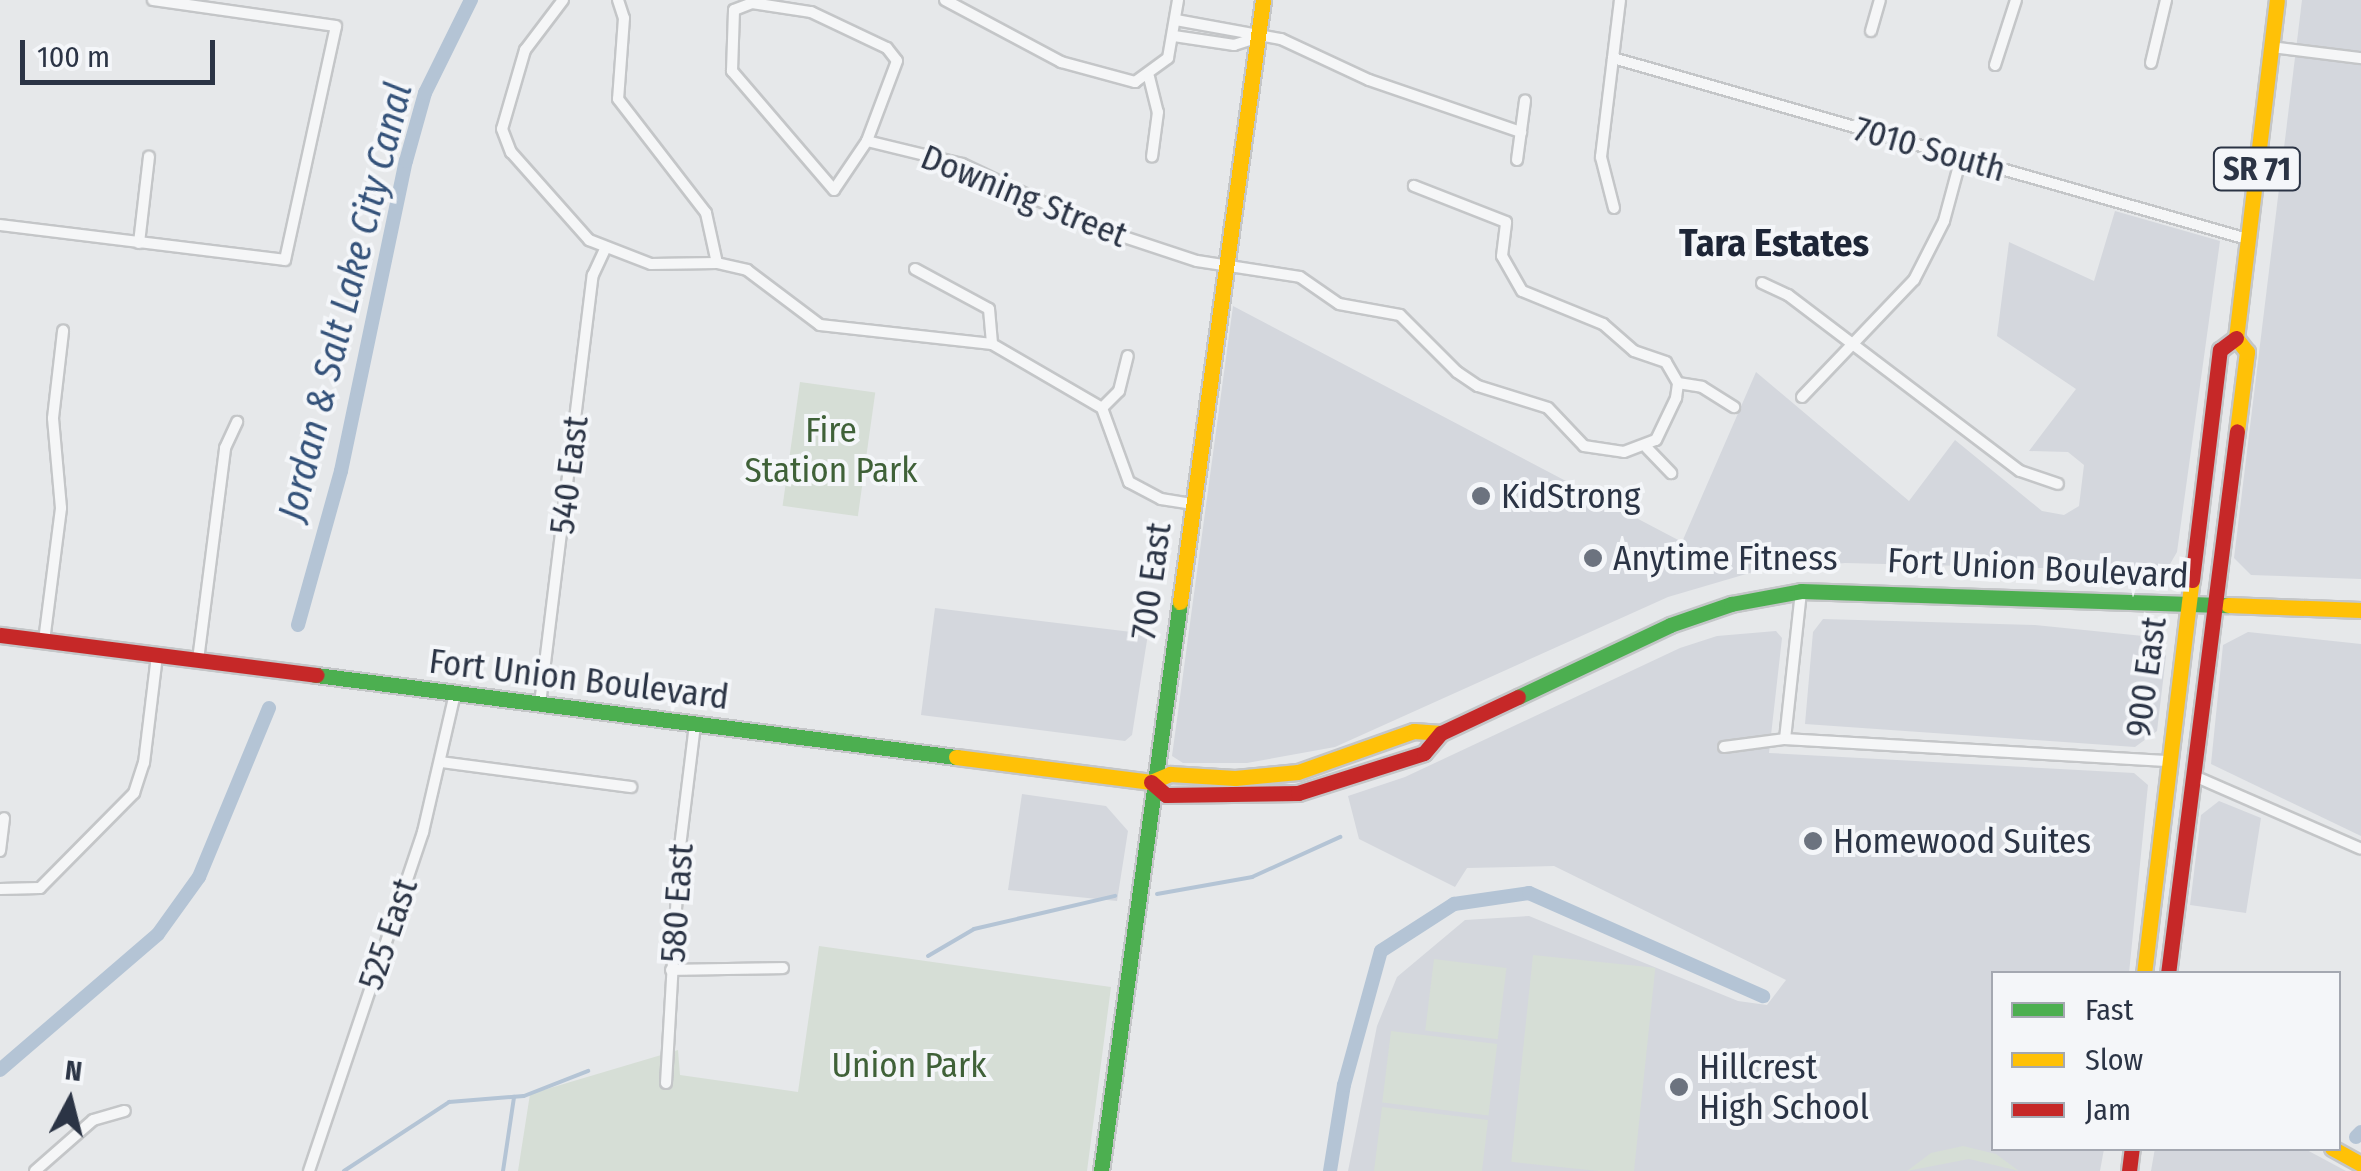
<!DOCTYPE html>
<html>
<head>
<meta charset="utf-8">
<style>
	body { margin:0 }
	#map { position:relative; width:2361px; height:1171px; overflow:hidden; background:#e6e8ea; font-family:"Fira Sans Condensed",sans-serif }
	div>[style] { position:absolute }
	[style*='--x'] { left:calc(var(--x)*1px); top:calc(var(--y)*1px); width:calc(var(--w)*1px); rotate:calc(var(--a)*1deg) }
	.built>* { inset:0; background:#d4d7dd }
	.green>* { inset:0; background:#d6ded6; transform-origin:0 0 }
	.stream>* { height:4px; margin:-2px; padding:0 2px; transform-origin:2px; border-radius:2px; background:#b4c4d5 }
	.canal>* { height:14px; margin:-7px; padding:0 7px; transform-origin:7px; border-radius:7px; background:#b4c4d5 }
	.roads { filter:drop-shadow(2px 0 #c4c6c8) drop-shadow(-2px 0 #c4c6c8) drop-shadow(0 2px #c4c6c8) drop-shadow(0 -2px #c4c6c8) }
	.street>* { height:10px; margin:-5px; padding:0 5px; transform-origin:5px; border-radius:5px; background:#f5f6f7 }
	.fast>* { height:15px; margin:-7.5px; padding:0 7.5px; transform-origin:7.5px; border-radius:7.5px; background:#4caf50 }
	.slow>* { height:15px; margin:-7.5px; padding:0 7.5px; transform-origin:7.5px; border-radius:7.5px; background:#ffc107 }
	.jam>* { height:15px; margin:-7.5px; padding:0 7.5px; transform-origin:7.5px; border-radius:7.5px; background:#c62828 }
	.dots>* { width:28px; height:28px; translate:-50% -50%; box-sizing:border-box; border:5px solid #f4f6f9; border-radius:50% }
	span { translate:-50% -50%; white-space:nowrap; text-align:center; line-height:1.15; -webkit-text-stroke:8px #f4f6f9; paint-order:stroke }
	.shield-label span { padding:2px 8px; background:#f4f6f9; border:2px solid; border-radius:8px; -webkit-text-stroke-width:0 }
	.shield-label { font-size:32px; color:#2b3445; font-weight:700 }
	.street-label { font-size:35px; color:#2b3445 }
	.park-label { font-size:35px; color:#3f6138 }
	.poi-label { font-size:35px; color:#2b3445 }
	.left { translate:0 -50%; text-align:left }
	.neighbourhood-label { font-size:38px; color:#1d2536; font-weight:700 }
	.water-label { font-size:38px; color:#34527a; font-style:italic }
	.legend { position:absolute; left:1991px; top:971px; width:350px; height:180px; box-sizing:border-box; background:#f4f6f9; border:2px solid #a4a8b1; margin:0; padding:12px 18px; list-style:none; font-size:30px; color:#2b3445 }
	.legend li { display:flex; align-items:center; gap:20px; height:50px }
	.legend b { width:50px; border:2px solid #a4a8b1 }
	.north { position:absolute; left:20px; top:1051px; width:100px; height:100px; -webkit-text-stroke:8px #f4f6f9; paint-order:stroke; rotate:7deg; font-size:28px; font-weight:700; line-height:40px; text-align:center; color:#2b3445 }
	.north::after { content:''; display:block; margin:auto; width:35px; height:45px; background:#2b3445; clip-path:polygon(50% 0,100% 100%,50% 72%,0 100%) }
	.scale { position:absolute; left:20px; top:40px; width:195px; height:45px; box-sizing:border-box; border:5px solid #2b3445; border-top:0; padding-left:12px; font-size:30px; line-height:35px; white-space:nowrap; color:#2b3445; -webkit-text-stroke:8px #f4f6f9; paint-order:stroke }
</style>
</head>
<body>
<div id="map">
	<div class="built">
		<i style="clip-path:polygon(2302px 0,2361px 0,2361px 579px,2251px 575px,2234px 558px)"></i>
		<i style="clip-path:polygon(2115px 211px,2220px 241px,2177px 552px,2166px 571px,1845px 563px,1753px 572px,1668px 597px,1335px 747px,1247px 763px,1183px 763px,1172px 756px,1233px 306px,1682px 542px,1756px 372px,1909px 501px,1955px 440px,2042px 511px,2064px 515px,2079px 506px,2084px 465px,2068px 452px,2029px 451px,2076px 389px,1997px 336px,2009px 242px,2094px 281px)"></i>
		<i style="clip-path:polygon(935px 608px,1148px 634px,1132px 735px,1125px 741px,921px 715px)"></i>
		<i style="clip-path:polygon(1823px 619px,2035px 625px,2153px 637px,2166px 656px,2157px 731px,2135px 747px,1805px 724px,1813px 632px)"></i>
		<i style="clip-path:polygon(1776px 631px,1782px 638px,1769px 753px,2134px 773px,2148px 785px,2129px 973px,1994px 974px,1994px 1148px,2104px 1149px,2100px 1171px,1348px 1171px,1377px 1026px,1397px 977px,1465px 920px,1529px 916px,1738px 1001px,1767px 1005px,1786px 980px,1554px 866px,1467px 868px,1455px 887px,1359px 839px,1348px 796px,1405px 777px,1680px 648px,1717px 636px)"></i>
		<i style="clip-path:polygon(2248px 632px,2361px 644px,2361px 836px,2211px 764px,2223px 645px)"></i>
		<i style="clip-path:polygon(1022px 794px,1106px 806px,1128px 831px,1117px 901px,1008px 890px)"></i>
		<i style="clip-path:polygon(2219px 801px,2261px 818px,2246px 913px,2190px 905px,2201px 815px)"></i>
		<i style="clip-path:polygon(2155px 1148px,2305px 1149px,2346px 1171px,2151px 1171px)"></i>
	</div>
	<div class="green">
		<i style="left:800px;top:382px;width:76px;height:125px;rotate:8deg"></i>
		<i style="clip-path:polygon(819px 946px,1111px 987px,1087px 1171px,518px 1171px,530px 1094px,678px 1050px,680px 1075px,798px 1092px)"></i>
		<i style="left:1533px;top:955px;width:123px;height:208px;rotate:6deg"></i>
		<i style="left:1434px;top:959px;width:73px;height:72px;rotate:7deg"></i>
		<i style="left:1391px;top:1031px;width:107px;height:72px;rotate:7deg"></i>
		<i style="clip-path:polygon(1382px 1107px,1488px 1120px,1482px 1171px,1374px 1171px)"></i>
		<i style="clip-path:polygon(1963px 1146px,1996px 1154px,2019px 1171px,1969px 1159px,1907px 1171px,1931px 1153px)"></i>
	</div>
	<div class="stream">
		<i style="--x:1157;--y:894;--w:97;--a:-10.1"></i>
		<i style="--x:1252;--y:877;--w:97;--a:-24.4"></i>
		<i style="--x:928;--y:956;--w:53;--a:-30.4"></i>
		<i style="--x:974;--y:929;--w:145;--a:-13.2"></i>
		<i style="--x:344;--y:1171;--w:126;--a:-33.3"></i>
		<i style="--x:449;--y:1102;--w:75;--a:-4.6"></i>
		<i style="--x:524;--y:1096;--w:69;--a:-21.3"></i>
		<i style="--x:503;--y:1171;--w:75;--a:-81.5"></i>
	</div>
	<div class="canal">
		<i style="--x:298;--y:625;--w:160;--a:-74.4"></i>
		<i style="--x:341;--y:471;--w:317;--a:-78.2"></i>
		<i style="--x:406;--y:161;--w:71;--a:-74.4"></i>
		<i style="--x:425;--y:93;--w:104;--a:-63.7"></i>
		<i style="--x:0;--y:1070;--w:208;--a:-40.7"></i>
		<i style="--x:158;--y:934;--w:70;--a:-54.3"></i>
		<i style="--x:199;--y:877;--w:183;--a:-67.5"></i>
		<i style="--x:2356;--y:1137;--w:7;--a:-45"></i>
		<i style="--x:1330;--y:1171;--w:87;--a:-80.8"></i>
		<i style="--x:1344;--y:1085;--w:139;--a:-74.6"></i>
		<i style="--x:1381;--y:951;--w:87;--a:-32.8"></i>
		<i style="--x:1454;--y:904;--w:76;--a:-8.3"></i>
		<i style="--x:1529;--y:893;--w:256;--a:23.8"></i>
	</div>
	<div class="roads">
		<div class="street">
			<i style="--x:563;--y:0;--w:63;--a:127.2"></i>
			<i style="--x:525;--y:50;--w:82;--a:106.2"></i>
			<i style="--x:502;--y:129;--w:25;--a:69"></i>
			<i style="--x:511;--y:152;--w:118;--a:48.4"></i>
			<i style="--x:589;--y:240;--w:66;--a:21.2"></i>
			<i style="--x:651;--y:264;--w:66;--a:-0.9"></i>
			<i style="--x:717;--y:263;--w:31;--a:13"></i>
			<i style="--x:747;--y:270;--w:91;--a:37"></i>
			<i style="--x:820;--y:325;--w:173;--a:6.3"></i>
			<i style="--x:992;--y:344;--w:127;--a:30.2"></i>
			<i style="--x:1102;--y:408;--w:79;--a:70"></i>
			<i style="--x:1129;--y:482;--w:36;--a:28"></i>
			<i style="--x:1161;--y:499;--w:31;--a:9"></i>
			<i style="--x:618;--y:0;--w:19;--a:72"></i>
			<i style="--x:624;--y:18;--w:81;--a:94.2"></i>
			<i style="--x:618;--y:99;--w:144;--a:52.3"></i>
			<i style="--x:706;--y:213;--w:51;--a:77.6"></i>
			<i style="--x:945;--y:0;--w:132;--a:28.1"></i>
			<i style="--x:1061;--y:62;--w:77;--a:15.1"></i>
			<i style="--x:1135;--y:82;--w:41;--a:-36"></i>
			<i style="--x:1168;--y:58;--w:59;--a:-80.2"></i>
			<i style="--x:752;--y:3;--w:60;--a:8.7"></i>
			<i style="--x:811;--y:12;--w:84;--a:25.3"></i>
			<i style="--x:887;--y:48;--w:16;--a:52"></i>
			<i style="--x:897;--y:61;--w:85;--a:110.6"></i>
			<i style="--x:867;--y:141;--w:59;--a:124"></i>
			<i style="--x:834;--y:190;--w:157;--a:-130.6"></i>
			<i style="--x:732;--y:71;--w:61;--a:-88.1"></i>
			<i style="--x:734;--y:10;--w:19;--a:-21"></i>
			<i style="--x:1176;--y:20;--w:107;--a:10.3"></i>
			<i style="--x:1281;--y:39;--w:97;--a:25"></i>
			<i style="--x:1369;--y:80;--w:161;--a:18.9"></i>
			<i style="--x:1871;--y:31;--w:32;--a:-74"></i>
			<i style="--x:1174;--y:36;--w:61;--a:8.5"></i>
			<i style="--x:1234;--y:45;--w:23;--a:-18"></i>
			<i style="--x:2271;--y:47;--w:91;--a:7"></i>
			<i style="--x:1613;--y:58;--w:659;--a:15.93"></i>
			<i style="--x:2151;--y:63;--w:65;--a:-76.6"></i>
			<i style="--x:1995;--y:65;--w:68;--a:-72.1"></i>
			<i style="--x:1149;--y:77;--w:36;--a:76"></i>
			<i style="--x:1158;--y:112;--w:45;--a:97.6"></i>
			<i style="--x:867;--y:141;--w:98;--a:13.6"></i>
			<i style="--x:962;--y:164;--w:149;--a:25.4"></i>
			<i style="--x:1097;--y:228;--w:105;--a:18.3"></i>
			<i style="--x:1197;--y:261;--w:104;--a:8.8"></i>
			<i style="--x:1300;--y:277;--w:47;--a:34.7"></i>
			<i style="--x:1339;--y:304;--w:62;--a:10.2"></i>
			<i style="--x:1400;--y:315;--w:81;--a:45"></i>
			<i style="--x:1457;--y:372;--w:25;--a:34"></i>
			<i style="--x:1478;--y:386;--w:73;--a:17.4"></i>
			<i style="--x:1548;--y:408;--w:52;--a:46.5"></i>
			<i style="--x:1584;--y:446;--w:40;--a:8.5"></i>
			<i style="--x:1624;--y:452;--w:34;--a:-21"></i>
			<i style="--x:1656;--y:440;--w:47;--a:-64.5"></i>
			<i style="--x:1676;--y:398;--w:15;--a:-82"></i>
			<i style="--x:1678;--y:383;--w:24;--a:-120"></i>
			<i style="--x:1666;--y:362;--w:34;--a:-161"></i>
			<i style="--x:1634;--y:351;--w:41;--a:-138.9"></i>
			<i style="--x:1603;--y:324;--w:87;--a:-157.8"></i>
			<i style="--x:1522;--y:291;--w:40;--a:-119.7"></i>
			<i style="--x:1502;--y:256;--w:34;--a:-83"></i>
			<i style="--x:1506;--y:222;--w:99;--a:-158.6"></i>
			<i style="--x:1517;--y:160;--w:60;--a:-82.3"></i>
			<i style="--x:1614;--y:208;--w:53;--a:-104.3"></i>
			<i style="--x:1601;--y:157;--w:158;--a:-83.1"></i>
			<i style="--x:0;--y:225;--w:287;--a:7"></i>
			<i style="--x:285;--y:260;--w:239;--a:-77.7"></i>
			<i style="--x:336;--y:26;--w:185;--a:-171.9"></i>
			<i style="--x:139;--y:243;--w:87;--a:-83.4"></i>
			<i style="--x:915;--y:269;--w:84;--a:28.4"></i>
			<i style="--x:989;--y:309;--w:35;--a:85"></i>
			<i style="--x:1762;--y:283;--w:29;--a:25"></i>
			<i style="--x:1788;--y:295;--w:291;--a:37.2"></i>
			<i style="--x:2020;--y:471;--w:40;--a:18.9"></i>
			<i style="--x:1678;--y:383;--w:24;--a:9"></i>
			<i style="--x:1702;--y:387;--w:38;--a:32"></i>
			<i style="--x:1802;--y:397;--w:162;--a:-46.3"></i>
			<i style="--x:1914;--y:280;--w:66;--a:-63"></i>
			<i style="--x:1944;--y:221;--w:65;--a:-74.9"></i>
			<i style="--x:1102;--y:408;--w:24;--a:-45"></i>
			<i style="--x:1119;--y:391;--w:36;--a:-76"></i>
			<i style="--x:1647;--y:448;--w:35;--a:46"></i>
			<i style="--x:44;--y:641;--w:134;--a:-82.7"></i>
			<i style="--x:61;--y:508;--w:90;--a:-95.1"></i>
			<i style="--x:53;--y:418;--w:88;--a:-83.4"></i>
			<i style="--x:198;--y:660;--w:214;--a:-82.7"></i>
			<i style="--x:225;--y:448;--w:29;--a:-65"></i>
			<i style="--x:540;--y:704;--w:432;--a:-83"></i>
			<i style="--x:593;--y:275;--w:29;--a:-65"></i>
			<i style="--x:1785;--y:739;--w:149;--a:-83.8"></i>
			<i style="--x:1724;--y:747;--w:62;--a:-7.5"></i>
			<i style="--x:1785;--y:739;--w:381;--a:3.3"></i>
			<i style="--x:441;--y:762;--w:192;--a:7.5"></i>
			<i style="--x:2192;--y:775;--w:184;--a:23.6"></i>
			<i style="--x:0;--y:851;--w:33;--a:-83"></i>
			<i style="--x:0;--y:889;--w:40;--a:-1.4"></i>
			<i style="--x:40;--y:888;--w:134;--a:-45.3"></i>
			<i style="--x:134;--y:793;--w:32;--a:-72"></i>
			<i style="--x:144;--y:763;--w:109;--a:-83.1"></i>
			<i style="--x:671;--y:970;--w:112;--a:-1"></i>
			<i style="--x:666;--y:1083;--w:228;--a:-86.7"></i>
			<i style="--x:679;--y:855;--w:132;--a:-83"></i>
			<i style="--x:35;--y:1171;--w:77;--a:-41.3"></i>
			<i style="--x:93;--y:1120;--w:33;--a:-16"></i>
			<i style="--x:309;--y:1171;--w:358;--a:-71.4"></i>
			<i style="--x:423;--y:832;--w:143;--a:-77"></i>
		</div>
		<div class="fast">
			<i style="--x:316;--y:675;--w:645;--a:7.3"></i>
			<i style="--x:1518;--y:697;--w:168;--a:-25.3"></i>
			<i style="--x:1670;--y:625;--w:65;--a:-19"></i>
			<i style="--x:1731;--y:604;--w:71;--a:-10.5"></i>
			<i style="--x:1801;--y:591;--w:427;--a:1.9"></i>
			<i style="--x:1101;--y:1171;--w:574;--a:-82.1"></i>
		</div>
		<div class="slow">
			<i style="--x:2237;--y:431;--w:80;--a:-82.8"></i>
			<i style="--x:2247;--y:352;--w:18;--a:-128"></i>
			<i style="--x:2236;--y:338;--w:340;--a:-83.1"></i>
			<i style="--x:1180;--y:602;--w:608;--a:-82.15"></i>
			<i style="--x:2228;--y:605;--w:133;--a:2.2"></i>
			<i style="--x:956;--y:757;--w:197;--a:7.3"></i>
			<i style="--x:1151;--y:782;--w:21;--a:-23"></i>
			<i style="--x:1170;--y:774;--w:65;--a:3.5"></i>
			<i style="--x:1235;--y:778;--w:63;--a:-5.4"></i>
			<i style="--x:1298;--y:772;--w:123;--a:-19.5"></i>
			<i style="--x:1414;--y:731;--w:27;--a:4"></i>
			<i style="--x:2144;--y:974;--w:397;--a:-83.1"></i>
			<i style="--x:2332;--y:1148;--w:33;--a:29"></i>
		</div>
		<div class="jam">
			<i style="--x:2192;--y:580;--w:232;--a:-83.1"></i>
			<i style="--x:2220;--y:350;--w:20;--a:-37"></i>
			<i style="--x:0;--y:635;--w:319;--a:7.2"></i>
			<i style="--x:1151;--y:782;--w:20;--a:41"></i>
			<i style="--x:1166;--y:795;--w:132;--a:-0.9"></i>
			<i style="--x:1298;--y:793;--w:132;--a:-17.6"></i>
			<i style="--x:1424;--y:753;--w:26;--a:-50"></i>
			<i style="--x:1441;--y:733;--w:85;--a:-25.1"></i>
			<i style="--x:2168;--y:974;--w:547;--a:-82.76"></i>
			<i style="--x:2129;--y:1171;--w:23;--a:-83"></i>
		</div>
	</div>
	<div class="dots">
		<i style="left:1481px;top:496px;background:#6c737f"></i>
		<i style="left:1593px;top:558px;background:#6c737f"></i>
		<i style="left:1813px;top:841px;background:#6c737f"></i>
		<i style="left:1679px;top:1087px;background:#6c737f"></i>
	</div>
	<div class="shield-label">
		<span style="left:2257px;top:169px">SR 71</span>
	</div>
	<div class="street-label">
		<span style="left:1930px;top:149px;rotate:16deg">7010 South</span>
		<span style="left:1024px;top:196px;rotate:22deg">Downing Street</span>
		<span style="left:569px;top:475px;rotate:-83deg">540 East</span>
		<span style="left:2038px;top:568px;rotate:3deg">Fort Union Boulevard</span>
		<span style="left:1151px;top:581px;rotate:-82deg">700 East</span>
		<span style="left:2146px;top:677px;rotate:-82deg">900 East</span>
		<span style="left:579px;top:679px;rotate:7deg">Fort Union Boulevard</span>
		<span style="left:677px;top:903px;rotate:-86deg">580 East</span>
		<span style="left:388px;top:934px;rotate:-71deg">525 East</span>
	</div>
	<div class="park-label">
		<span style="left:831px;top:450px">Fire<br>Station Park</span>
		<span style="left:909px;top:1065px">Union Park</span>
	</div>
	<div class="poi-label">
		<span class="left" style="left:1501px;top:496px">KidStrong</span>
		<span class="left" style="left:1613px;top:558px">Anytime Fitness</span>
		<span class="left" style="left:1833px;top:841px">Homewood Suites</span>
		<span class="left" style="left:1699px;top:1087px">Hillcrest<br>High School</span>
	</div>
	<div class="neighbourhood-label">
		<span style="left:1774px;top:244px">Tara Estates</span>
	</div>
	<div class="water-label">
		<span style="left:346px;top:302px;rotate:-76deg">Jordan &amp; Salt Lake City Canal</span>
	</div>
	<ul class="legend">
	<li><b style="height:12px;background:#4caf50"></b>Fast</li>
	<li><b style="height:12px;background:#ffc107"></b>Slow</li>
	<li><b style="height:12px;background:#c62828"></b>Jam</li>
	</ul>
	<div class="north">N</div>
	<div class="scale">100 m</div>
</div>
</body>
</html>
